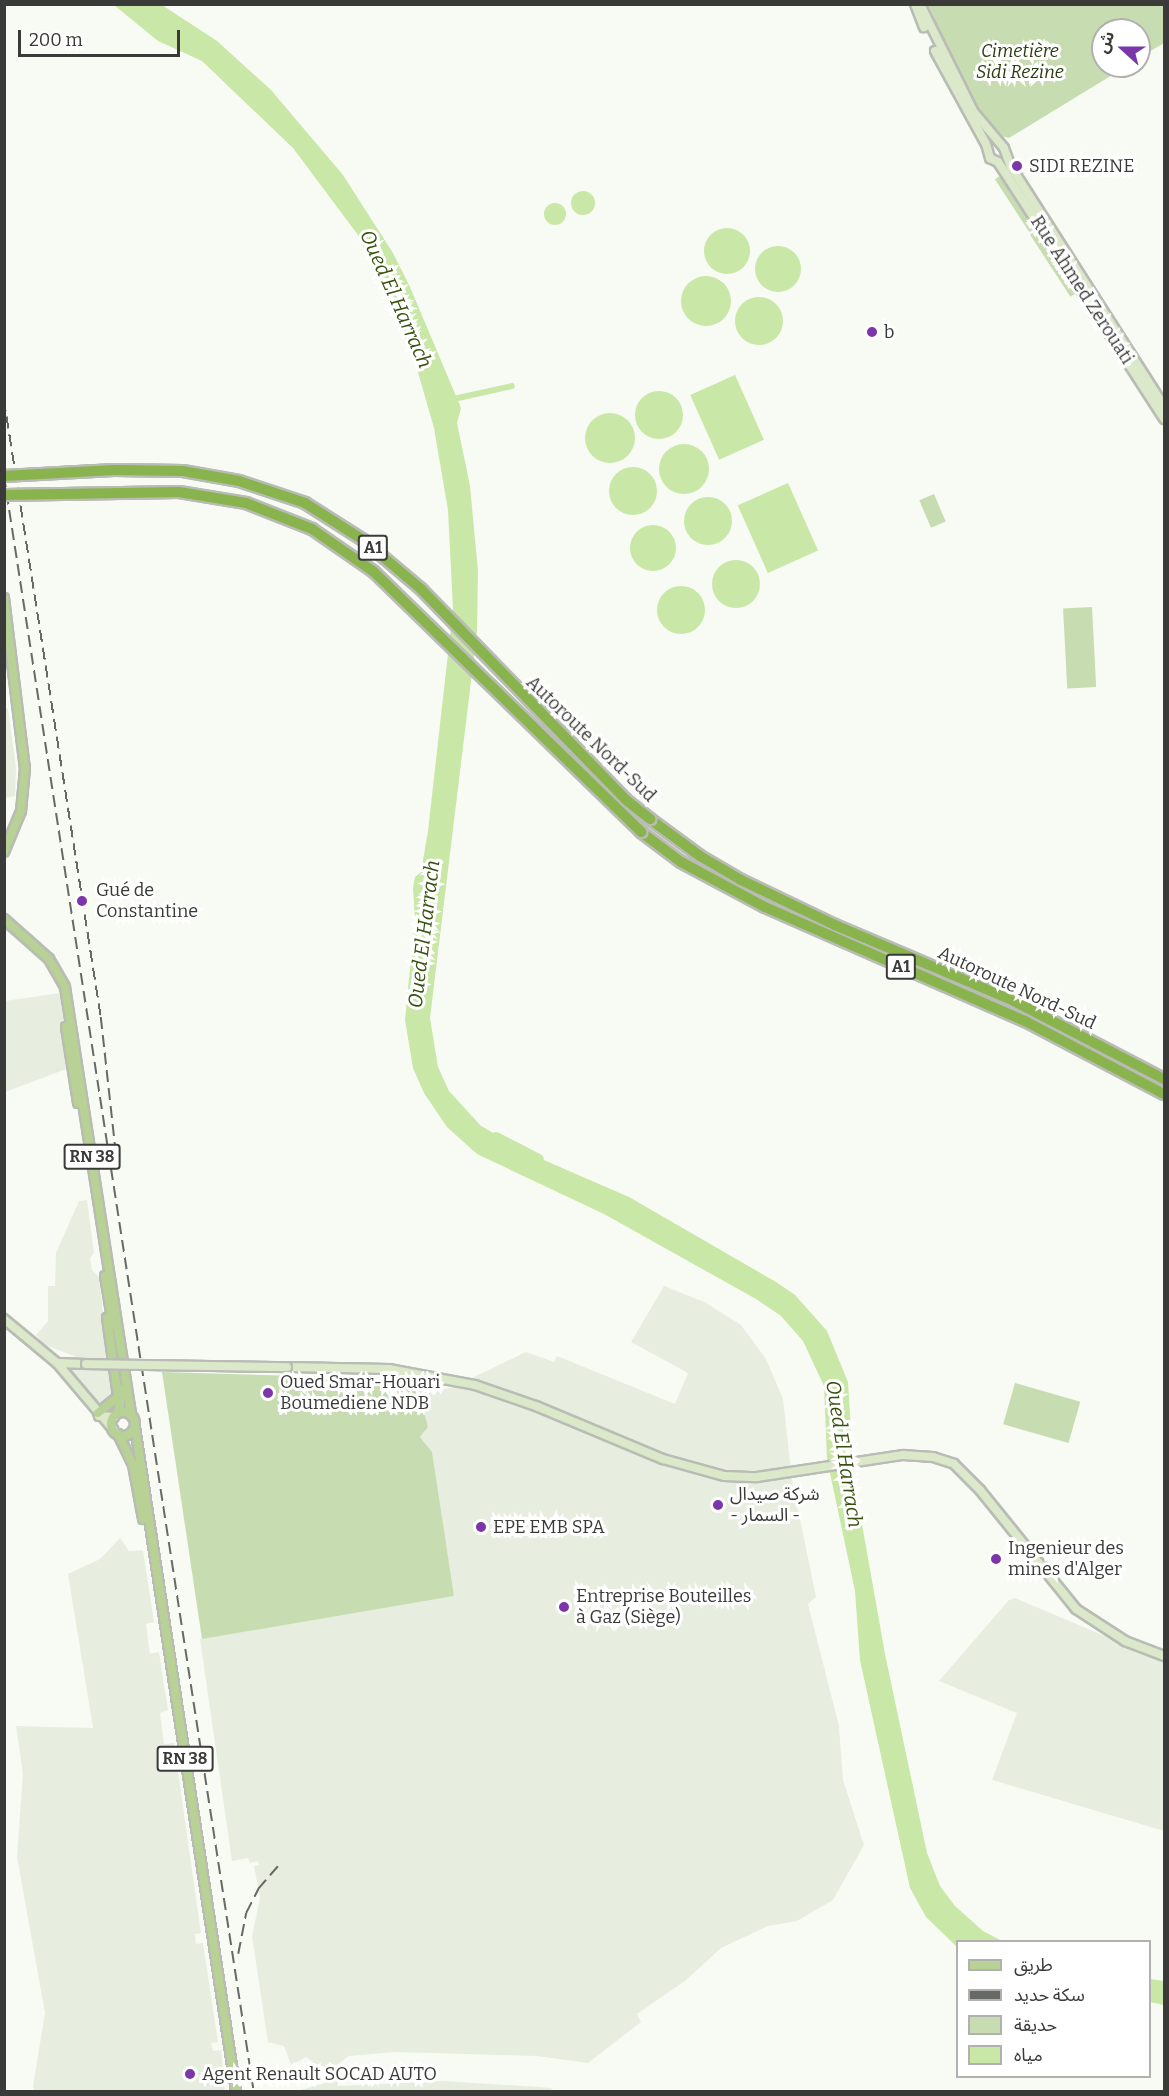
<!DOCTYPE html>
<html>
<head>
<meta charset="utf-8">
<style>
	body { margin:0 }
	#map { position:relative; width:1169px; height:2096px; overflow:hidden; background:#f7fbf3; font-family:Bitter,"Noto Sans Arabic",serif }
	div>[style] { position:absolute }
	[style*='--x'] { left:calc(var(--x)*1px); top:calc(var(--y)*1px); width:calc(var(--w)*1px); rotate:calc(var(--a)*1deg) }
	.built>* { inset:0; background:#e7eee0 }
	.green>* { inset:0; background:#c8dcb2; transform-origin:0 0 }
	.water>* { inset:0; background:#c9e7a7; transform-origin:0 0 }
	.round { border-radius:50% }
	.canal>* { height:6px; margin:-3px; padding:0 3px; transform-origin:3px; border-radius:3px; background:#c9e7a7 }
	.river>* { height:10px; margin:-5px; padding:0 5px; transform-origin:5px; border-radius:5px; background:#c9e7a7 }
	.roads { filter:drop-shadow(2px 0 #b9bcb5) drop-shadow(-2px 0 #b9bcb5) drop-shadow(0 2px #b9bcb5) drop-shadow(0 -2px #b9bcb5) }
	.secondary>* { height:8px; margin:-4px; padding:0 4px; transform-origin:4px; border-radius:4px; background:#dce8ca }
	.primary>* { height:8px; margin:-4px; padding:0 4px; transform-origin:4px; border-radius:4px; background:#b8d194 }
	.primary>.ring { margin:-4px; padding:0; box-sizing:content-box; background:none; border:8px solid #b8d194; border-radius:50% }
	.motorway>* { height:10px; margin:-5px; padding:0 5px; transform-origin:5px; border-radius:5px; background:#89b34d }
	.rail>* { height:1.5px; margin-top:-0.75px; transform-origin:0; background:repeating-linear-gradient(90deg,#676965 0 12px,transparent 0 18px) }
	.bridges { filter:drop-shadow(2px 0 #b9bcb5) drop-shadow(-2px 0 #b9bcb5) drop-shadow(0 2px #b9bcb5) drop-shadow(0 -2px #b9bcb5) }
	.secondary-bridge>* { height:8px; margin:-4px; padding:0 4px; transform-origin:4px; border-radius:4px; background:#dce8ca }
	.motorway-bridge>* { height:10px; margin:-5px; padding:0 5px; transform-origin:5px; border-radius:5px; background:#89b34d }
	.dots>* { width:16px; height:16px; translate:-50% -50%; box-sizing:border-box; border:3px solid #fff; border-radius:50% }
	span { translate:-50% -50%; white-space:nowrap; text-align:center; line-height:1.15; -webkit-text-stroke:6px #fff; paint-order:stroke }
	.shield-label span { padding:2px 4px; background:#fff; border:2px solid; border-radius:4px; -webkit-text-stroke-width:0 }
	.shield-label { font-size:16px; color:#3a3b39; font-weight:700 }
	.park-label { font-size:18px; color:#2a3c0f; font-style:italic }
	.poi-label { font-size:18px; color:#3a3b39 }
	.left { translate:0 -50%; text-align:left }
	.street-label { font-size:18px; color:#3a3b39 }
	.water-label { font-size:20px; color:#38510e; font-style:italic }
	.frame { position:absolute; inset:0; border:6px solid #3a3b39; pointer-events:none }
	.legend { position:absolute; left:956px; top:1940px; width:195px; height:138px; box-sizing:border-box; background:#fff; border:2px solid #b0b1b0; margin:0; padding:8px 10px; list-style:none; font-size:18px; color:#3a3b39 }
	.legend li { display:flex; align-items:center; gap:12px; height:30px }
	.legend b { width:30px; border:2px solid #b0b1b0 }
	.north { position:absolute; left:1091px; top:18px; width:60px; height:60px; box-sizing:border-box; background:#fff; border:2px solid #b0b1b0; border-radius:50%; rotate:291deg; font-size:16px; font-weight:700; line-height:24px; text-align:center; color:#3a3b39 }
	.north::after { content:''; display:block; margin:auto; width:21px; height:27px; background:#7b36a9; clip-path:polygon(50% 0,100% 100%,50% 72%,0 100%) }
	.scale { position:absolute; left:18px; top:30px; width:162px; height:27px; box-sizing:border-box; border:3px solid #3a3b39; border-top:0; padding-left:8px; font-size:18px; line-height:21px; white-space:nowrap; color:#3a3b39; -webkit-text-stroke:4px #fff; paint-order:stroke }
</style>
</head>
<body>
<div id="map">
	<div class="built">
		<i style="clip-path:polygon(8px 708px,16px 768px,15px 796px,5px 798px,4px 710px)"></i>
		<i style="clip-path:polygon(60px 993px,69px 1068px,5px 1092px,5px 1001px)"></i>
		<i style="clip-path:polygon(87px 1200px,94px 1253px,90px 1258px,92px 1270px,99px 1277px,113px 1400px,104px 1408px,65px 1367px,88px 1366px,87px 1361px,43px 1344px,36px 1335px,48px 1321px,48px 1286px,55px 1286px,56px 1253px,79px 1201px)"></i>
		<i style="clip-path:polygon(664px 1286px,704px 1302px,741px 1325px,766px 1359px,783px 1399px,792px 1480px,816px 1597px,808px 1604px,839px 1726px,843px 1780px,864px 1845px,833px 1900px,797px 1921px,768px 1926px,721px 1948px,685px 1981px,637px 2014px,641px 2022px,588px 2063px,537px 2056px,395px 2052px,349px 2056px,334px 2067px,338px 2086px,444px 2081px,553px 2088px,548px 2091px,297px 2091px,325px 2083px,323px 2070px,306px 2057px,291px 2065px,284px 2046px,268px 2042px,252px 1936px,260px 1898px,254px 1866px,259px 1865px,258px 1861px,250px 1863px,248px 1858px,232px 1861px,200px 1639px,454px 1596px,427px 1446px,420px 1437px,428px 1427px,420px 1395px,453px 1387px,526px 1352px,554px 1362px,557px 1356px,675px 1404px,688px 1373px,631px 1342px)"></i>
		<i style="clip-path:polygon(120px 1538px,129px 1551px,143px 1550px,154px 1622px,146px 1624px,150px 1654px,159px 1652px,168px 1710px,160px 1713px,164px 1744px,174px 1743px,201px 1933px,195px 1934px,196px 1944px,203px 1943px,218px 2042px,211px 2043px,213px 2051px,221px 2050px,225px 2091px,34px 2092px,33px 2086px,45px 2013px,17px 1857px,23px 1774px,16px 1726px,93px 1728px,68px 1574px,100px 1559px)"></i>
		<i style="clip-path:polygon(1015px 1598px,1164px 1661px,1164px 1831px,992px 1780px,1017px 1713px,939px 1681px,1009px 1600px)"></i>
	</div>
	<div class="green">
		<i style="clip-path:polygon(928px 5px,1164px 5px,1164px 43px,1139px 58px,1139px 30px,1103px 30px,1103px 66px,1127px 66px,1009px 138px,997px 135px,973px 100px)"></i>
		<i style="left:1000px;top:176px;width:63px;height:6px;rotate:57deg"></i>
		<i style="left:1036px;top:231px;width:74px;height:7px;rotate:57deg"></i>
		<i style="left:934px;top:494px;width:30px;height:16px;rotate:67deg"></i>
		<i style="left:1092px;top:607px;width:80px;height:29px;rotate:87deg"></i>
		<i style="clip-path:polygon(162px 1372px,371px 1378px,427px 1393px,420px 1395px,428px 1427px,420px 1437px,432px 1452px,454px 1596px,202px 1639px)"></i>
		<i style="left:1015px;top:1383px;width:68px;height:43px;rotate:16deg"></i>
	</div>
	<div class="water">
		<i style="clip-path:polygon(114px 5px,162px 5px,217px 41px,271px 90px,343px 175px,393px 253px,410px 287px,461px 408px,457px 423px,470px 486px,478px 571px,477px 632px,430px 1018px,438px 1067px,449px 1091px,481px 1126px,530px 1154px,629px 1197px,776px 1282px,795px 1295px,827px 1331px,848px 1382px,854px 1479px,885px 1654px,927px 1853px,940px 1886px,955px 1906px,983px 1931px,1002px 1941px,958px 1942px,956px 1946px,926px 1917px,910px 1888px,860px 1660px,855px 1591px,827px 1459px,824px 1386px,803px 1341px,781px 1316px,756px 1299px,604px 1214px,477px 1154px,447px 1127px,424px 1093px,413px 1068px,405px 1020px,415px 919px,413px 888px,415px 877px,421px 872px,428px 831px,453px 609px,448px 510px,434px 428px,413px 355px,358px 235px,293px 148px,202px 61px,158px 41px)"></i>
		<i class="round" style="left:571px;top:191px;width:24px;height:24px"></i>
		<i class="round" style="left:544px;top:203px;width:22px;height:22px"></i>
		<i class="round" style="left:704px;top:228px;width:46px;height:46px"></i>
		<i class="round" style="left:755px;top:246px;width:46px;height:46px"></i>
		<i class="round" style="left:681px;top:276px;width:50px;height:50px"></i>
		<i class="round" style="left:735px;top:297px;width:48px;height:48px"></i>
		<i style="left:735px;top:375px;width:71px;height:49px;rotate:66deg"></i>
		<i class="round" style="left:635px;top:391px;width:48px;height:48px"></i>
		<i class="round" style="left:585px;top:413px;width:50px;height:50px"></i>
		<i class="round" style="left:659px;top:444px;width:50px;height:50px"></i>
		<i class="round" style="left:609px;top:467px;width:48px;height:48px"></i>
		<i style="left:788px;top:483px;width:74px;height:55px;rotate:66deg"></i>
		<i class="round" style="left:684px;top:497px;width:48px;height:48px"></i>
		<i class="round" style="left:630px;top:525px;width:46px;height:46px"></i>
		<i class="round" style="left:712px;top:560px;width:48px;height:48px"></i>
		<i class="round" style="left:657px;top:586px;width:48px;height:48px"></i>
		<i style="clip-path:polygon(1150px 1979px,1164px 1981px,1164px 2005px,1150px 2002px)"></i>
	</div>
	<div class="canal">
		<i style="--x:458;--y:398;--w:55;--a:-12.5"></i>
	</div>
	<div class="river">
		<i style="--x:496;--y:1137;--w:48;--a:27.1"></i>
	</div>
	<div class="roads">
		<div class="secondary">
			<i style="--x:915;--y:4;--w:25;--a:69"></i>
			<i style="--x:920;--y:4;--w:119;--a:63.6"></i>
			<i style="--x:973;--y:111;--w:48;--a:50"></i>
			<i style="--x:1004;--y:148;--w:20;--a:70"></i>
			<i style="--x:1011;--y:167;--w:284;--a:57.4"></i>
			<i style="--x:935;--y:51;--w:106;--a:61.3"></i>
			<i style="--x:986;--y:144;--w:15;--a:74"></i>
			<i style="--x:990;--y:158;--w:9;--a:27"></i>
			<i style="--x:998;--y:162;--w:306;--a:57.1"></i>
			<i style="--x:4;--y:1319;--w:69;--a:39.7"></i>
			<i style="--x:57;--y:1363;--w:29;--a:2"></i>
			<i style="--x:57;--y:1363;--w:87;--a:49.7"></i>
			<i style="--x:287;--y:1367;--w:102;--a:1.1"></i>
			<i style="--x:389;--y:1369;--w:87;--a:10.5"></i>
			<i style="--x:475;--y:1385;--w:65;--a:19"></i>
			<i style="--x:536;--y:1406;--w:138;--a:22.7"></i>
			<i style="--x:663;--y:1459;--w:63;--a:15.6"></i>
			<i style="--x:724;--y:1476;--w:33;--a:2"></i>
			<i style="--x:757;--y:1477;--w:148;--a:-8.6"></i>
			<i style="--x:903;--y:1455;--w:30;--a:4"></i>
			<i style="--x:933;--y:1457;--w:22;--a:18"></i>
			<i style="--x:954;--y:1464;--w:37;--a:45"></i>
			<i style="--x:980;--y:1490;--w:153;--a:51.1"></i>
			<i style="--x:1076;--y:1609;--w:59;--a:33.1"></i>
			<i style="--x:1125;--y:1641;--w:42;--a:21"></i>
			<i style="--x:99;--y:1416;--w:15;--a:4"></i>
		</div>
		<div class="primary">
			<i style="--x:4;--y:598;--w:171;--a:83"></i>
			<i style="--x:25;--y:768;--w:43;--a:95.3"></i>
			<i style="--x:21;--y:811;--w:44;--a:112.5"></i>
			<i style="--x:4;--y:919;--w:60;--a:41.6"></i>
			<i style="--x:49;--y:959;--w:32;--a:60"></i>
			<i style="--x:65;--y:987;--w:433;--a:81.2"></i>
			<i style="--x:66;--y:1027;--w:77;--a:81"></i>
			<i style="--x:105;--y:1276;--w:50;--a:80.7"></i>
			<i class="ring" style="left:111px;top:1412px;width:16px;height:16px"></i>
			<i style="--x:98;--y:1413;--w:26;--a:-39"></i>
			<i style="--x:118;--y:1397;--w:80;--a:-97.9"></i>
			<i style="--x:118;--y:1413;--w:25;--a:-79"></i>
			<i style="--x:135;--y:1427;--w:673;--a:81.36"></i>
			<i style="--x:118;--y:1434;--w:34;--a:64"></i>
			<i style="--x:133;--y:1465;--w:55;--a:79.5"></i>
		</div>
		<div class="motorway">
			<i style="--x:650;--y:819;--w:62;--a:36.5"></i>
			<i style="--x:700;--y:856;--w:48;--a:30.3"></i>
			<i style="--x:741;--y:880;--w:104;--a:25.6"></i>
			<i style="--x:835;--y:925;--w:194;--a:23"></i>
			<i style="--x:1014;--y:1001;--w:169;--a:27.5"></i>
			<i style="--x:641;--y:832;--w:50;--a:36.9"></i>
			<i style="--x:681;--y:862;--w:95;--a:28.2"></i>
			<i style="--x:765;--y:907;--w:284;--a:23.7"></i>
			<i style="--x:1025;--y:1021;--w:157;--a:27.7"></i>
		</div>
	</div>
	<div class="rail">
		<i style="--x:4;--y:399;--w:626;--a:81.08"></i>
		<i style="--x:101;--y:1017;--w:128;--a:83.7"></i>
		<i style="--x:4;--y:475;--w:1636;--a:81.21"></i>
		<i style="--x:238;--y:1954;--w:42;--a:-79"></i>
		<i style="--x:246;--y:1913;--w:27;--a:-63"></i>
		<i style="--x:258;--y:1889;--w:33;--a:-49"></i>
	</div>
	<div class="bridges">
		<div class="secondary-bridge">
			<i style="--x:86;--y:1364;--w:201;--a:0.9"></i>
		</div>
		<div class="motorway-bridge">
			<i style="--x:4;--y:476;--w:110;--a:-3.1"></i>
			<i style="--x:114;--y:470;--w:69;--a:0.8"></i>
			<i style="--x:183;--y:471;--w:57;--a:10.1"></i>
			<i style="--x:239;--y:481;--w:70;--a:18.4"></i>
			<i style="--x:305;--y:503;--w:69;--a:32.5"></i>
			<i style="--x:363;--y:540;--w:76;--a:40.2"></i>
			<i style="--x:421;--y:589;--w:294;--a:45.8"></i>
			<i style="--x:626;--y:800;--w:31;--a:38"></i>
			<i style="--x:4;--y:495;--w:175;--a:-1"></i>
			<i style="--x:179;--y:492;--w:68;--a:9.3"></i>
			<i style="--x:246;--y:503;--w:71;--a:21.5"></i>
			<i style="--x:312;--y:529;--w:75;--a:34.7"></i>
			<i style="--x:374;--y:572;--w:373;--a:44.2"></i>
		</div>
	</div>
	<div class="dots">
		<i style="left:1017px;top:166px;background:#7b36a9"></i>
		<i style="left:872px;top:332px;background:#7b36a9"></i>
		<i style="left:82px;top:901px;background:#7b36a9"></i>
		<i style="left:268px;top:1393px;background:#7b36a9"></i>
		<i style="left:718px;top:1505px;background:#7b36a9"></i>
		<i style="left:481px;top:1527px;background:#7b36a9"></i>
		<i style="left:996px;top:1559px;background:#7b36a9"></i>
		<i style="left:564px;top:1607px;background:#7b36a9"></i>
		<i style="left:190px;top:2074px;background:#7b36a9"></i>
	</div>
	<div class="shield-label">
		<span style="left:373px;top:548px">A1</span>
		<span style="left:901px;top:967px">A1</span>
		<span style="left:92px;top:1157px">RN 38</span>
		<span style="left:185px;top:1759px">RN 38</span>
	</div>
	<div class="park-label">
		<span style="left:1020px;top:62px">Cimetière<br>Sidi Rezine</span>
	</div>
	<div class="poi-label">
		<span class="left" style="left:1029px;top:166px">SIDI REZINE</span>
		<span class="left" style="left:884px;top:332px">b</span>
		<span class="left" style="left:96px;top:901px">Gué de<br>Constantine</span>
		<span class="left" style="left:280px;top:1393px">Oued Smar-Houari<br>Boumediene NDB</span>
		<span class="left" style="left:730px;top:1505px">شركة صيدال<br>- السمار -</span>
		<span class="left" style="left:493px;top:1527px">EPE EMB SPA</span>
		<span class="left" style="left:1008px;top:1559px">Ingenieur des<br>mines d'Alger</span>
		<span class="left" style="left:576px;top:1607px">Entreprise Bouteilles<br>à Gaz (Siège)</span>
		<span class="left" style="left:202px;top:2074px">Agent Renault SOCAD AUTO</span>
	</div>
	<div class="street-label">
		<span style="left:1082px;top:290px;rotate:57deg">Rue Ahmed Zerouati</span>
		<span style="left:591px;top:739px;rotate:44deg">Autoroute Nord-Sud</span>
		<span style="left:1017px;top:988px;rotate:25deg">Autoroute Nord-Sud</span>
	</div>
	<div class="water-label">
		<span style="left:396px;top:299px;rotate:66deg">Oued El Harrach</span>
		<span style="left:424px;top:934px;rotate:-83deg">Oued El Harrach</span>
		<span style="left:844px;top:1454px;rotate:81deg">Oued El Harrach</span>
	</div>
	<div class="frame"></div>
	<ul class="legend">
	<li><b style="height:8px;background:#b8d194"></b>طريق</li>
	<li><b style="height:8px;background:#676965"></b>سكة حديد</li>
	<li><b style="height:16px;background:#c8dcb2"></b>حديقة</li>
	<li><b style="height:16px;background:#c9e7a7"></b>مياه</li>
	</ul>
	<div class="north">ش</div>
	<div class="scale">200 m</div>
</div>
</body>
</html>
